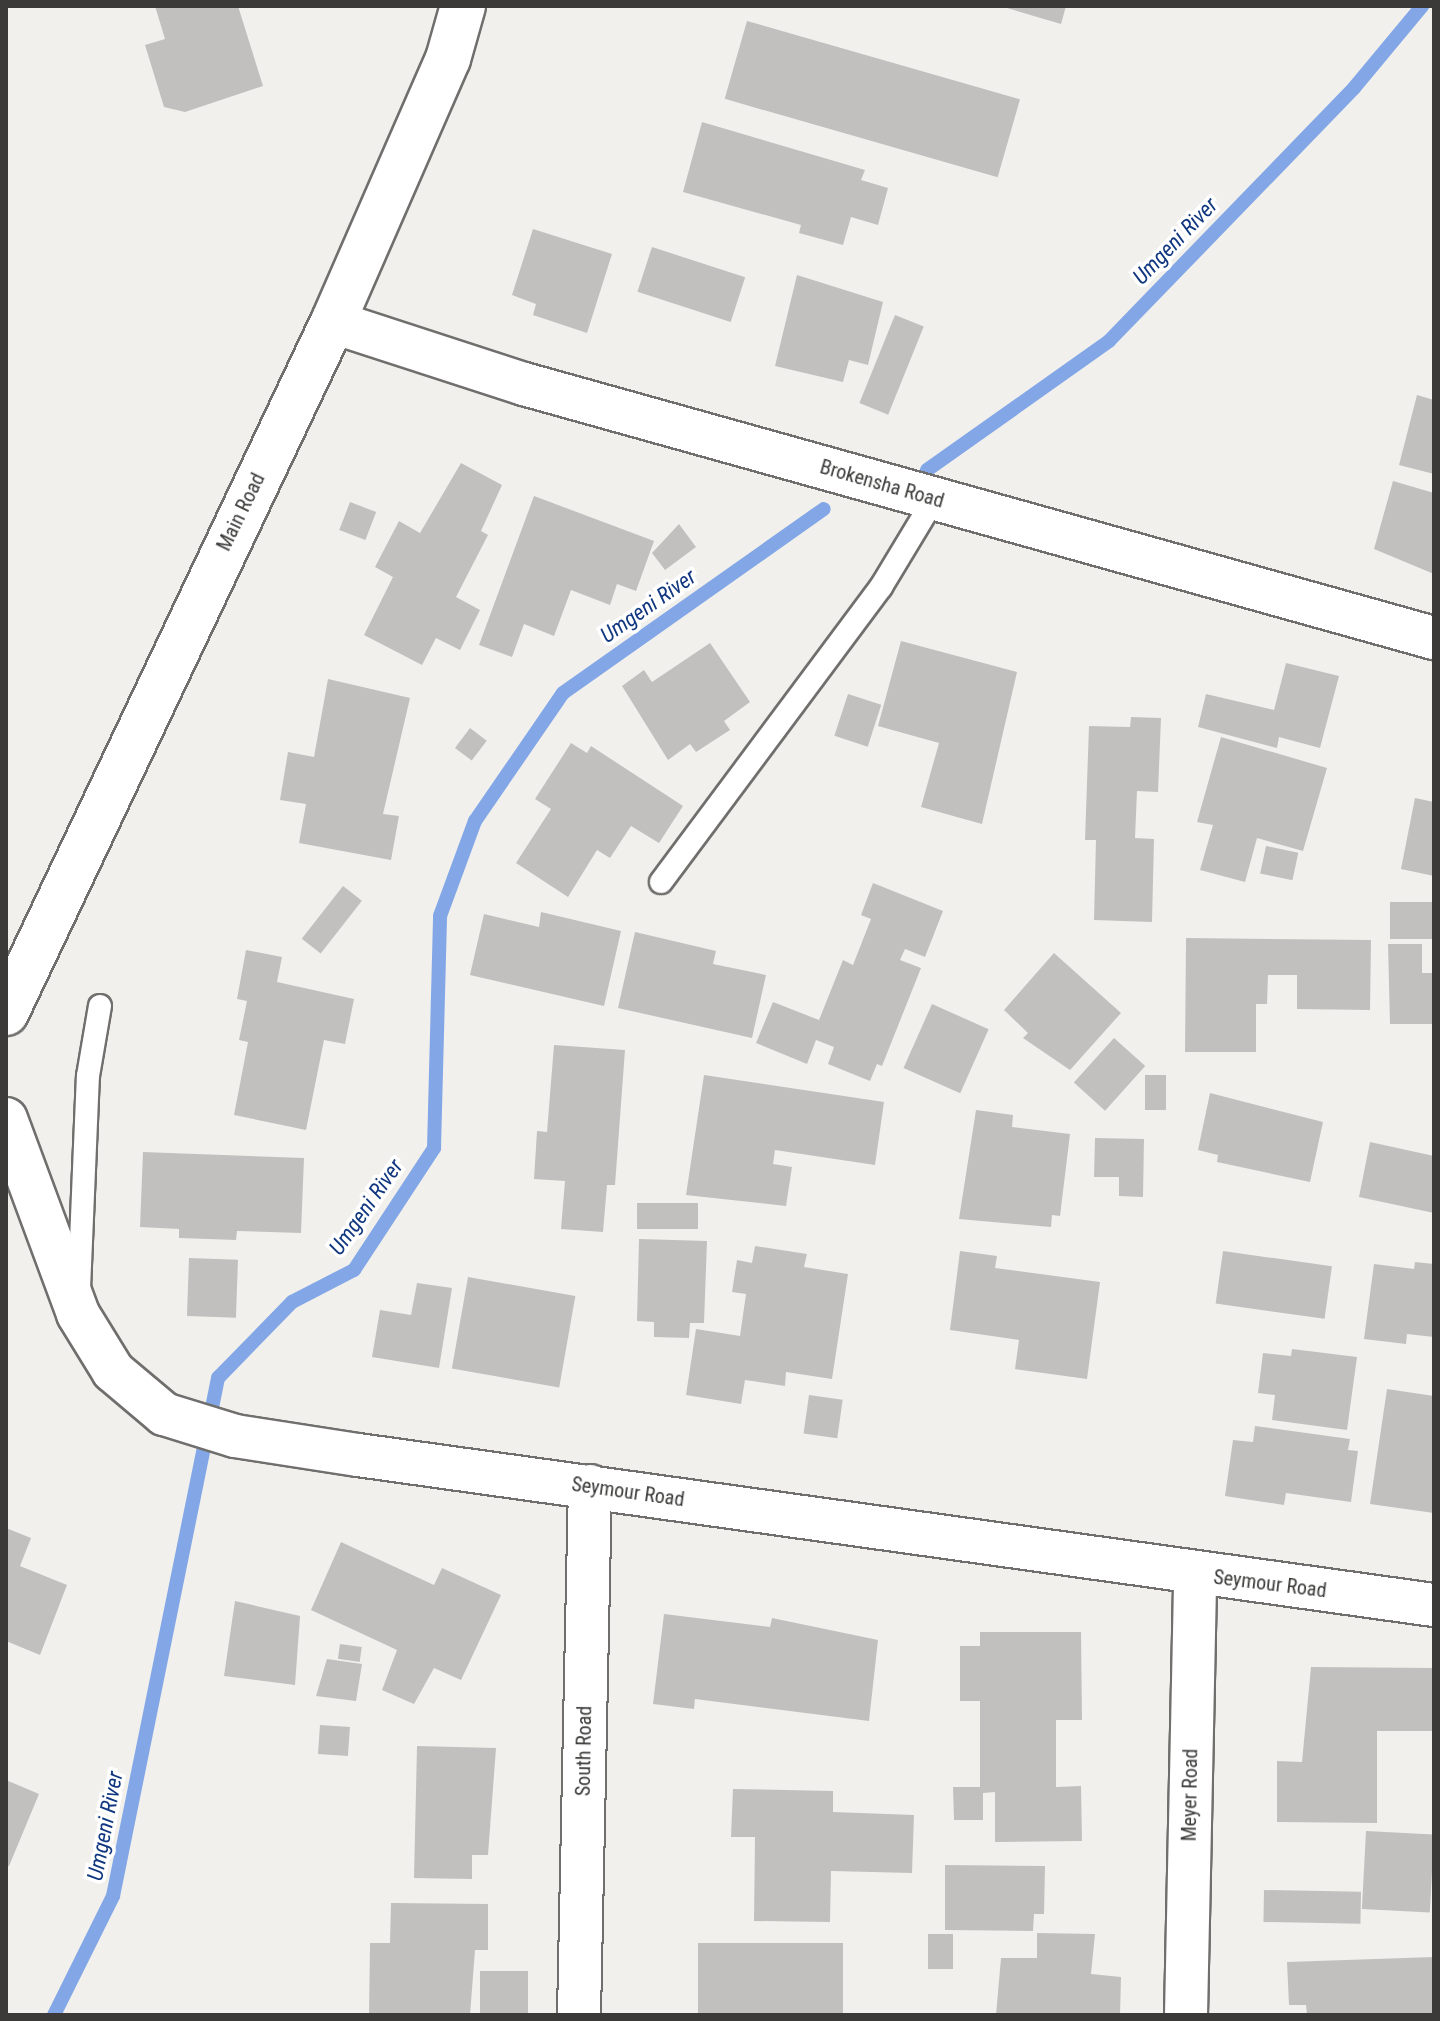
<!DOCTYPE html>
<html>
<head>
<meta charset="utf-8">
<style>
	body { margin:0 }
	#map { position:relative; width:1440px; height:2021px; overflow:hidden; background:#f1f0ed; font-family:"Roboto Condensed",sans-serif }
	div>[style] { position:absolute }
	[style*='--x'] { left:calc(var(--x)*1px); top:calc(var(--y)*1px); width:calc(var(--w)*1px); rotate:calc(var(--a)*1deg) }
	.stream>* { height:14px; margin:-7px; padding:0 7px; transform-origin:7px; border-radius:7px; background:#83a7e6 }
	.building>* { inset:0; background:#c2c0be; transform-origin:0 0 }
	.roads { filter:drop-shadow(2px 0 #706f6d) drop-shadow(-2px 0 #706f6d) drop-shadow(0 2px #706f6d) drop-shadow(0 -2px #706f6d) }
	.service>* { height:22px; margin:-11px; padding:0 11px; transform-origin:11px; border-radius:11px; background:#fff }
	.minor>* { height:42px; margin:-21px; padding:0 21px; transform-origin:21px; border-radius:21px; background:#fff }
	.secondary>* { height:44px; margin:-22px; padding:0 22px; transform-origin:22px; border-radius:22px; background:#fff }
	span { translate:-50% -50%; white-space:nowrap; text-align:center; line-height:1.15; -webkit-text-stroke:7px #fff; paint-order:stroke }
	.street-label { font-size:20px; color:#3b3a39 }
	.water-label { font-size:22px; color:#10377f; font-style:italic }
	.frame { position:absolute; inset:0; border:8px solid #3b3a39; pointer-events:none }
</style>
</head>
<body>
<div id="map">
	<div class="stream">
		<i style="--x:927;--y:470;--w:223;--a:-35.3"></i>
		<i style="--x:1109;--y:341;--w:352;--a:-45.9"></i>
		<i style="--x:1354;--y:88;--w:107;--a:-50.3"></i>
		<i style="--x:54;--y:2015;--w:133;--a:-63.6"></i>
		<i style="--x:113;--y:1896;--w:529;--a:-78.54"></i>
		<i style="--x:218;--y:1378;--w:106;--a:-45.8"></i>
		<i style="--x:292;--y:1302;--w:70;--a:-27.3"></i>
		<i style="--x:354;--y:1270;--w:146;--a:-56.7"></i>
		<i style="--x:434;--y:1148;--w:232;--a:-88.5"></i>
		<i style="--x:440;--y:916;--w:101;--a:-69.8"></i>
		<i style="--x:475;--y:821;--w:155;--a:-55.5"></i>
		<i style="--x:563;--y:693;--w:319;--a:-35.2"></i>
	</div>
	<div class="building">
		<i style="clip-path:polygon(155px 6px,238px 6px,263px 86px,185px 112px,164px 107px,145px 45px,165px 39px)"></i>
		<i style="clip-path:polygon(1000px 6px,1066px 6px,1061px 24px)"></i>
		<i style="left:747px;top:21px;width:284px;height:81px;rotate:16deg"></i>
		<i style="clip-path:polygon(702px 122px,865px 170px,861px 180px,888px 188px,878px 225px,851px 217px,843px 245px,799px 233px,801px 225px,683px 192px)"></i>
		<i style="clip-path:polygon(533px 229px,612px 254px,587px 333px,533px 315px,536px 304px,512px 295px)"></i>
		<i style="left:652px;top:247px;width:98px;height:47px;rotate:18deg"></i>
		<i style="clip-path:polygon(797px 275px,883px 302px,868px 365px,849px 360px,843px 382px,775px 366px)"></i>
		<i style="left:895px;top:315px;width:31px;height:95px;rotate:22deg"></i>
		<i style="clip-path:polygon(1417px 395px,1434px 400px,1434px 474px,1399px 465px)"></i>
		<i style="clip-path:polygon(461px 463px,502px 485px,481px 531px,488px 535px,456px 597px,480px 610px,460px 650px,436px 638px,422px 665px,364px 635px,393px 577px,375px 567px,399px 521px,420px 533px)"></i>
		<i style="clip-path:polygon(1393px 481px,1434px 493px,1434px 574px,1374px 549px)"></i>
		<i style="clip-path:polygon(534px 496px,654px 541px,636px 591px,617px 584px,610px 605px,571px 590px,554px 636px,524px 624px,512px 657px,479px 645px)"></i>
		<i style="left:350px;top:502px;width:28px;height:30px;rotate:21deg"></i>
		<i style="clip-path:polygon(679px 524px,696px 547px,665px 570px,652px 553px)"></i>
		<i style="clip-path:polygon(901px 641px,1017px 672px,982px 824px,921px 807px,939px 743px,878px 726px)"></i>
		<i style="clip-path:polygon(710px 643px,750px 702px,724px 721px,730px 730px,696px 752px,690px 744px,668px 760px,622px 686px,644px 670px,652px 682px)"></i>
		<i style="clip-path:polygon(1286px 663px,1339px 676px,1320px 748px,1279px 737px,1277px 748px,1198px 727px,1206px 694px,1274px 710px)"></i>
		<i style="clip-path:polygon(328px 679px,410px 698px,383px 814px,399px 816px,391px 860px,299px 843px,306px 804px,280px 800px,288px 752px,314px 757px)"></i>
		<i style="left:848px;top:694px;width:35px;height:44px;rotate:18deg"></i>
		<i style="clip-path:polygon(1131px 717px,1161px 718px,1158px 792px,1137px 791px,1135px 838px,1154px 839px,1152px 922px,1094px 920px,1096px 840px,1085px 840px,1089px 726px,1130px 727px)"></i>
		<i style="left:470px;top:728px;width:21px;height:25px;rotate:37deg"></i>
		<i style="clip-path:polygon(1221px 737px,1327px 768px,1303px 851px,1257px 838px,1245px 882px,1200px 870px,1213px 825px,1197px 822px)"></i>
		<i style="clip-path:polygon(571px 743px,587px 753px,591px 746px,683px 806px,659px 843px,631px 826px,610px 858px,597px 850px,568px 897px,516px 863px,551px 809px,535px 799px)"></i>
		<i style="clip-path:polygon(1415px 798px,1434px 802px,1434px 876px,1401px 869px)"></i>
		<i style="left:1266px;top:846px;width:33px;height:28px;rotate:12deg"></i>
		<i style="clip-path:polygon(873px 883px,943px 911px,925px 957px,905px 949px,900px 960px,921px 968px,882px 1066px,877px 1064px,870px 1081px,828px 1064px,834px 1047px,816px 1040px,807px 1064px,756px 1043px,773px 1002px,819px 1020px,843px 960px,853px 965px,871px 919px,861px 915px)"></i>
		<i style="left:343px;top:886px;width:24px;height:67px;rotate:38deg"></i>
		<i style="left:1434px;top:902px;width:37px;height:44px;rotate:90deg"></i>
		<i style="clip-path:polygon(541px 912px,621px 931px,604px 1006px,470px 975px,484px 914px,539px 927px)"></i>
		<i style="clip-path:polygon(635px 932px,716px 951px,713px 964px,766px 975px,752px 1038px,618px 1008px)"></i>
		<i style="clip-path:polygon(1186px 938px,1371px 940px,1370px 1010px,1297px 1009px,1297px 975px,1268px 975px,1267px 1004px,1256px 1004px,1256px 1052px,1185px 1052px)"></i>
		<i style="clip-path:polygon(1388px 944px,1422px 944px,1422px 973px,1434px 973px,1434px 1024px,1390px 1024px)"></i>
		<i style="clip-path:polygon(246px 950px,282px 957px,277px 982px,354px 999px,345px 1044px,324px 1040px,306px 1130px,234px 1115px,248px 1042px,239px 1040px,247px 1001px,237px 999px)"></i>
		<i style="clip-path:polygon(1054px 953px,1121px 1013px,1070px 1070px,1023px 1038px,1028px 1033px,1004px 1010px)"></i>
		<i style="left:932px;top:1004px;width:62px;height:70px;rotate:24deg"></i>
		<i style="left:1114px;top:1038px;width:42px;height:60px;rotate:42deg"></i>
		<i style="clip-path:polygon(554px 1045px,625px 1050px,615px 1185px,607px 1185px,603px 1232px,561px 1229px,565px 1181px,534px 1179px,537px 1131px,547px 1132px)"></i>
		<i style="clip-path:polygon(704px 1075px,884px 1102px,875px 1165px,775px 1150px,773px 1164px,792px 1167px,786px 1206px,686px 1195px)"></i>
		<i style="left:1145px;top:1075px;width:21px;height:35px"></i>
		<i style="clip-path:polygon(1210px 1093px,1323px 1122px,1310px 1182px,1217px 1162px,1218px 1155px,1198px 1150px)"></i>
		<i style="clip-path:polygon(976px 1110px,1013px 1115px,1012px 1127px,1070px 1134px,1060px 1216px,1052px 1215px,1051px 1227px,959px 1219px)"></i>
		<i style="clip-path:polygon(1095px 1138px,1144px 1139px,1143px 1197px,1119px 1196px,1119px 1177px,1094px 1177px)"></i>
		<i style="clip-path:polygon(1370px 1142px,1434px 1156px,1434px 1213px,1359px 1197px)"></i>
		<i style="clip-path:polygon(143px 1152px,304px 1158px,301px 1233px,237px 1231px,236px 1240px,179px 1238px,179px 1229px,140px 1227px)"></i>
		<i style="left:698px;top:1203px;width:26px;height:61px;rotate:90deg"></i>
		<i style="clip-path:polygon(639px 1239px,707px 1241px,704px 1323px,690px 1323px,689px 1338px,654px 1337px,654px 1322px,637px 1321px)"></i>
		<i style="clip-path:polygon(755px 1246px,807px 1254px,804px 1267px,848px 1274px,832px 1379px,786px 1372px,785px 1386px,745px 1380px,741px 1404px,686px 1395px,696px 1329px,740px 1336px,746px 1294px,732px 1292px,737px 1260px,752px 1263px)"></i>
		<i style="clip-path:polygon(960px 1251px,997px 1256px,995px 1268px,1100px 1282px,1087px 1379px,1015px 1369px,1019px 1340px,950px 1330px)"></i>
		<i style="left:1223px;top:1251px;width:110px;height:53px;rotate:8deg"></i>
		<i style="left:189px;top:1258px;width:49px;height:58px;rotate:2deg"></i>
		<i style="clip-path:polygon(1415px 1262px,1434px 1264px,1434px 1337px,1407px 1334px,1406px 1344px,1364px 1339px,1374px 1264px,1414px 1269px)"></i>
		<i style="left:468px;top:1277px;width:109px;height:93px;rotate:10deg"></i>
		<i style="clip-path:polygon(417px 1283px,452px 1288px,439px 1368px,372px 1357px,380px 1310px,411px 1315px)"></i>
		<i style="clip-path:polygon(1292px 1349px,1357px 1357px,1347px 1430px,1272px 1420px,1275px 1395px,1258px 1393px,1263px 1353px,1291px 1356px)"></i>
		<i style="clip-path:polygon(1387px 1389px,1434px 1396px,1434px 1513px,1370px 1504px)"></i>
		<i style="left:809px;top:1395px;width:34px;height:39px;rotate:8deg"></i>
		<i style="clip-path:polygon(1255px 1426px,1350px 1439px,1348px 1450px,1358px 1451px,1351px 1502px,1286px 1493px,1284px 1505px,1225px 1496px,1233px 1440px,1253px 1442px)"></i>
		<i style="clip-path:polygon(6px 1528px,31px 1538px,20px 1566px,67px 1585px,40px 1655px,6px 1641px)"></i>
		<i style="clip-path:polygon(341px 1542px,434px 1585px,442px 1568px,501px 1595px,461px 1680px,434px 1668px,414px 1704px,382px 1690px,397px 1650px,311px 1610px)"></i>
		<i style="clip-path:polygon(235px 1601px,300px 1616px,295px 1685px,224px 1676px)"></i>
		<i style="clip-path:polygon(664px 1614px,770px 1627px,772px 1618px,878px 1640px,869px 1721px,695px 1699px,694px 1709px,653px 1704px)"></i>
		<i style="clip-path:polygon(980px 1632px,1081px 1632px,1082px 1720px,1056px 1720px,1056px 1787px,1081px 1786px,1082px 1841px,995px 1842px,995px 1792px,983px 1793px,983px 1820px,954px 1820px,953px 1787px,980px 1787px,980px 1701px,960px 1701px,960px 1646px,980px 1646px)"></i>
		<i style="left:340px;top:1644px;width:22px;height:15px;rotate:8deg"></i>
		<i style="clip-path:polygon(327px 1659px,362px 1664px,356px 1701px,316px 1696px)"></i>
		<i style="clip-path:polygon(1311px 1667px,1434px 1668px,1434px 1731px,1377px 1731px,1377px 1823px,1277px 1822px,1277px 1761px,1302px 1762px)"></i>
		<i style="left:320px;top:1725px;width:30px;height:29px;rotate:4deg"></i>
		<i style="clip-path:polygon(417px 1746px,496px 1748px,488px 1855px,472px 1855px,472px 1879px,414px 1878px)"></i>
		<i style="clip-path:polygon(6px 1780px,39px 1794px,9px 1866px,6px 1866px)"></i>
		<i style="clip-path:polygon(733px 1789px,833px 1791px,833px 1812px,914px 1815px,912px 1873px,831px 1871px,830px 1922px,754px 1921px,755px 1837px,731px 1837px)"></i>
		<i style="left:1366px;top:1831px;width:68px;height:78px;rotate:3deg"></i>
		<i style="clip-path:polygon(945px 1865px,1045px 1866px,1044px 1914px,1034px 1914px,1033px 1931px,945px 1930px)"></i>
		<i style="left:1264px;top:1890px;width:97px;height:32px;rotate:1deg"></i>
		<i style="clip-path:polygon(391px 1903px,488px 1904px,488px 1950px,475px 1950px,470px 2015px,369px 2015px,370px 1943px,390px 1943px)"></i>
		<i style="clip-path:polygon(1037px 1933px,1095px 1934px,1091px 1974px,1121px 1977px,1120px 2015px,996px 2015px,1001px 1958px,1037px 1958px)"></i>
		<i style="left:928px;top:1934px;width:25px;height:35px"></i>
		<i style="left:698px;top:1943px;width:145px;height:72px"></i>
		<i style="clip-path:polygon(1434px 1957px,1434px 2015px,1307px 2015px,1306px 2005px,1289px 2005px,1287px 1962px)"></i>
		<i style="left:528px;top:1971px;width:44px;height:48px;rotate:90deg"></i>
	</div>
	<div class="roads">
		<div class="service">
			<i style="--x:661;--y:882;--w:368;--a:-53.3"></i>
			<i style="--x:881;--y:587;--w:103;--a:-58.9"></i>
			<i style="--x:79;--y:1289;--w:213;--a:-87.6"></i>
			<i style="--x:88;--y:1076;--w:71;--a:-80.3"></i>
		</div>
		<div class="minor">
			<i style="--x:333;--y:322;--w:201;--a:18"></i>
			<i style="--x:524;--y:384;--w:945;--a:15.6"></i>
			<i style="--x:6;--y:1119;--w:208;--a:69.7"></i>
			<i style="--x:78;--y:1314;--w:67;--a:58.4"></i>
			<i style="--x:113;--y:1371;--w:67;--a:40.1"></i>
			<i style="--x:164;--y:1414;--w:74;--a:17.2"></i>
			<i style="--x:235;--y:1436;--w:124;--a:8.8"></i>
			<i style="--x:358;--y:1455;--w:1086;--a:7.94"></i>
			<i style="--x:579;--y:2015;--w:529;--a:-88.81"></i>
			<i style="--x:1186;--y:2015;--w:441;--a:-88.8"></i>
		</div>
		<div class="secondary">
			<i style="--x:6;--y:1013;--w:764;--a:-64.68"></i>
			<i style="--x:333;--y:322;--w:287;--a:-66.4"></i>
			<i style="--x:448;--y:59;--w:55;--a:-74.2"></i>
		</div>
	</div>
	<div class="street-label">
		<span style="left:882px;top:484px;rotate:16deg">Brokensha Road</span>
		<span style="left:241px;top:512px;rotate:-64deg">Main Road</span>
		<span style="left:628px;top:1492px;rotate:8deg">Seymour Road</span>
		<span style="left:1270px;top:1584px;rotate:7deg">Seymour Road</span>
		<span style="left:584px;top:1751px;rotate:-89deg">South Road</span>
		<span style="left:1190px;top:1795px;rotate:-89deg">Meyer Road</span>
	</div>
	<div class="water-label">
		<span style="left:1175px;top:241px;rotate:-46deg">Umgeni River</span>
		<span style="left:648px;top:606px;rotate:-35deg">Umgeni River</span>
		<span style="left:366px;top:1207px;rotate:-55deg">Umgeni River</span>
		<span style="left:105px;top:1826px;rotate:-79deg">Umgeni River</span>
	</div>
	<div class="frame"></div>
</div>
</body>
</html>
